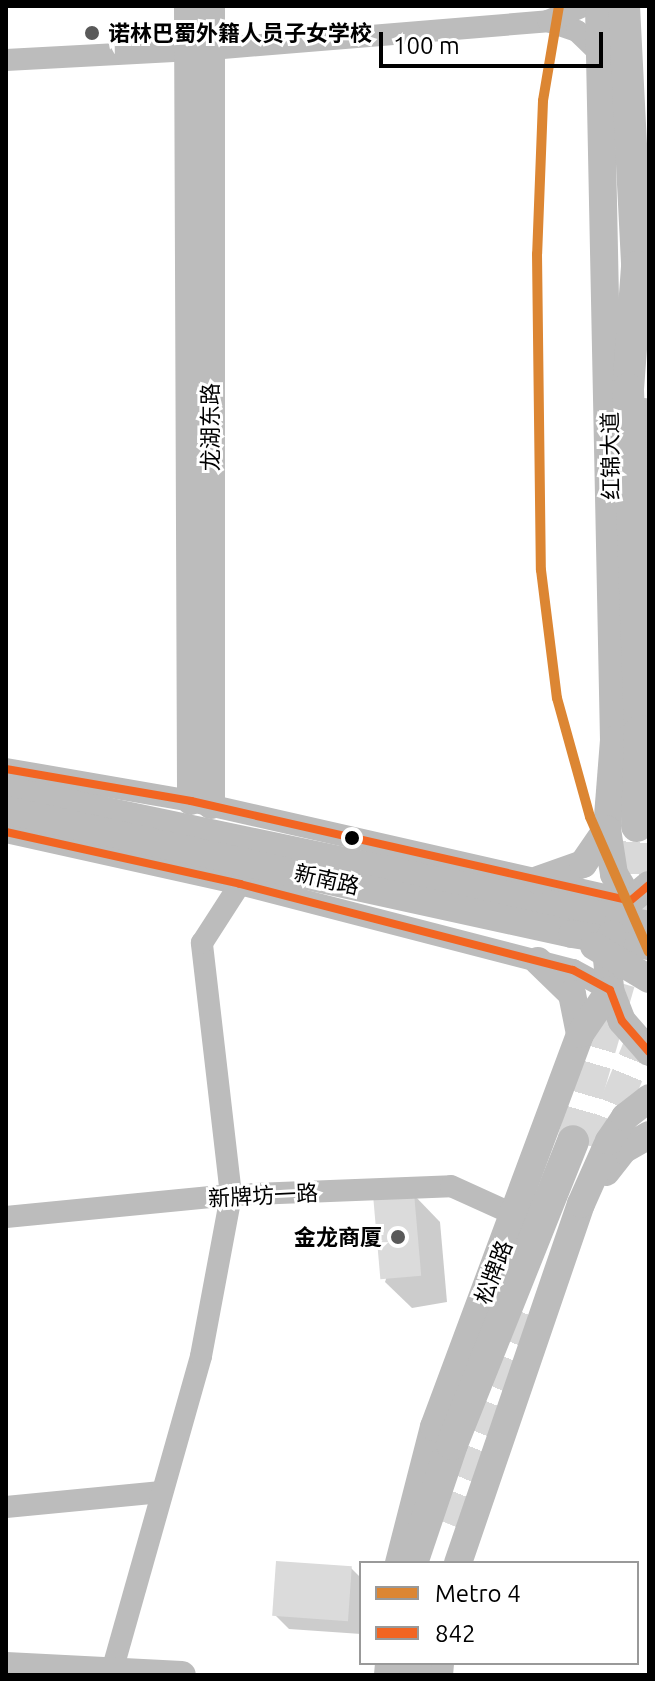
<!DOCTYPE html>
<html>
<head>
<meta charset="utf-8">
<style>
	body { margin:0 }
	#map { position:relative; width:655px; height:1681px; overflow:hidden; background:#fff; font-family:Ubuntu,"Noto Sans SC",sans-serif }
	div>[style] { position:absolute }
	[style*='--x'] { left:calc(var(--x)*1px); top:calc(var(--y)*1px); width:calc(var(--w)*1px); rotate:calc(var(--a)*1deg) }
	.shadow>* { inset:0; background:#0003 }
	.building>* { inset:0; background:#dbdbdb; transform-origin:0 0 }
	.highway-tunnel>* { height:32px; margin-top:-16px; transform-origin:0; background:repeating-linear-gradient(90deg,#d9d9d9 0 32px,transparent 0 48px) }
	.minor>* { height:22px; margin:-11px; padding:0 11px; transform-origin:11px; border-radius:11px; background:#bcbcbc }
	.major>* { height:28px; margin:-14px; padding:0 14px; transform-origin:14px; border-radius:14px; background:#bcbcbc }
	.highway>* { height:32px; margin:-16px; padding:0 16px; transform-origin:16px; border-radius:16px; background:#bcbcbc }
	.bus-1>* { height:8px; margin:-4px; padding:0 4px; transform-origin:4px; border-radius:4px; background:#f26522 }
	.metro-1>* { height:10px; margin:-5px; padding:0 5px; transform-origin:5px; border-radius:5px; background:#dc8633 }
	.dots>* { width:22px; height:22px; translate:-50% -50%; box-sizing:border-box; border:4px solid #fff; border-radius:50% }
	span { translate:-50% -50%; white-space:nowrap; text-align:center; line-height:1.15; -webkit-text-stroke:6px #fff; paint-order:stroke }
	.poi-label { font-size:22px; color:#000; font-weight:700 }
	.left { translate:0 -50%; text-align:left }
	.right { translate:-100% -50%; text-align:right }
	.street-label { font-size:22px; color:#000 }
	.frame { position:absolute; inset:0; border:8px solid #000; pointer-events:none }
	.legend { position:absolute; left:359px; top:1561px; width:280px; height:104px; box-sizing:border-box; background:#fff; border:2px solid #999; margin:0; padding:10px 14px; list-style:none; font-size:24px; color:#000 }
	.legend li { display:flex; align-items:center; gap:16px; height:40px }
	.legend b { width:40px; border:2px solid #999 }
	.scale { position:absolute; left:379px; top:32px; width:224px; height:36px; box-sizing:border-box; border:4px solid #000; border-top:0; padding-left:10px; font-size:24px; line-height:28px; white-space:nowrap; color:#000; -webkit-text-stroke:6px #fff; paint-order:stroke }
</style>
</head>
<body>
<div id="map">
	<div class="shadow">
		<i style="clip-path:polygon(414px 1195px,440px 1222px,447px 1302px,412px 1308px,385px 1282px)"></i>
		<i style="clip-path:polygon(351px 1568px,361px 1578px,361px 1634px,289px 1629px,275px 1615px)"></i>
	</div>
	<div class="building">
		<i style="left:414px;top:1193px;width:83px;height:41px;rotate:85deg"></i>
		<i style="left:276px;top:1561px;width:76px;height:55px;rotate:4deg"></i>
	</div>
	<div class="highway-tunnel">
		<i style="--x:630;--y:922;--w:96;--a:-85.8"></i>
		<i style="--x:573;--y:1141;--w:165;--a:-73.8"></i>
		<i style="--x:597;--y:1149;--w:137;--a:-67.7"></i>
		<i style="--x:446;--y:1523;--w:233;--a:-68.1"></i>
	</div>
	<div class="minor">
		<i style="--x:548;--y:21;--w:31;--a:19"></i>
		<i style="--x:577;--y:31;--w:32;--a:44"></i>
		<i style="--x:6;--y:60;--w:205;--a:-3.1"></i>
		<i style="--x:211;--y:49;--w:338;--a:-4.7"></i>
		<i style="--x:548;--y:21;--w:39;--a:-23"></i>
		<i style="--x:6;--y:769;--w:188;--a:9.8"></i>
		<i style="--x:191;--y:801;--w:450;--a:12.8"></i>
		<i style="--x:6;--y:832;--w:240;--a:12.5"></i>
		<i style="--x:240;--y:884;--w:344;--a:14.5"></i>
		<i style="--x:573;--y:970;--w:42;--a:28.4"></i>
		<i style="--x:6;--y:1217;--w:226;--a:-5.6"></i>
		<i style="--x:231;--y:1195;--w:220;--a:-2.3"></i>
		<i style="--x:451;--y:1186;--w:70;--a:24.4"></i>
		<i style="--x:6;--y:1507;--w:156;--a:-5.5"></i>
		<i style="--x:112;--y:1671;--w:327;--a:-74.2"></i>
		<i style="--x:201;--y:1356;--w:164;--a:-79.4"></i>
		<i style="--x:231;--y:1195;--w:254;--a:-96.6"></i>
		<i style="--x:202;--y:943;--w:70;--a:-57.2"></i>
	</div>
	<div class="major">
		<i style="--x:188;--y:6;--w:795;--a:89.78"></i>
		<i style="--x:599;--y:6;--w:734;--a:88.83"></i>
		<i style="--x:614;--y:740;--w:89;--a:94.5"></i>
		<i style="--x:607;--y:829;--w:46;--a:81.2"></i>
		<i style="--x:614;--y:874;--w:31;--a:59"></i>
		<i style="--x:644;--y:412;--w:91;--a:86.9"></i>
		<i style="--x:6;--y:790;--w:657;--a:11.86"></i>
		<i style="--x:211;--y:805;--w:799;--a:-90"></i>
		<i style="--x:6;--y:810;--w:579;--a:12.36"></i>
		<i style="--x:572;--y:934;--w:78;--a:8.9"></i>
		<i style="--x:538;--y:880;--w:48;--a:-19.6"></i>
		<i style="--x:583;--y:864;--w:42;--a:-55.6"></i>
		<i style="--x:649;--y:885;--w:25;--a:140"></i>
		<i style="--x:630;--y:901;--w:38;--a:119"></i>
		<i style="--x:612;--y:934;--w:25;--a:101"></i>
		<i style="--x:607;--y:959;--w:31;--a:84"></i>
		<i style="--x:610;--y:990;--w:33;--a:69"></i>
		<i style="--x:622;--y:1021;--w:41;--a:48.9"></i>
		<i style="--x:594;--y:946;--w:64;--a:31"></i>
		<i style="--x:538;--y:961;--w:47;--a:44.1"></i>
		<i style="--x:572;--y:994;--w:41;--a:78.7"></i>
		<i style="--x:606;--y:1172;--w:28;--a:-52"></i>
		<i style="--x:623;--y:1150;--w:30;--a:-30"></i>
		<i style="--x:399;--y:1563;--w:140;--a:-75.6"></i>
		<i style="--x:434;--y:1427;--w:419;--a:-69.6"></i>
		<i style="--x:580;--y:1034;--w:53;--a:-55.7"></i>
		<i style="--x:458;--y:1563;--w:379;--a:-71.1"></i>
		<i style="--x:581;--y:1204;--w:69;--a:-66"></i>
		<i style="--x:609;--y:1141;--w:29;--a:-56"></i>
		<i style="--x:625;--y:1117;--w:31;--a:-38"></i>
		<i style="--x:6;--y:1666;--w:176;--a:2.9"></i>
		<i style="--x:439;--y:1675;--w:12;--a:-85"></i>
	</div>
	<div class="highway">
		<i style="--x:624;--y:6;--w:261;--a:87.1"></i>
		<i style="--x:637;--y:267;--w:122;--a:94.2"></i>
		<i style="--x:628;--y:389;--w:342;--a:88"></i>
		<i style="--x:640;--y:731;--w:95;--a:91.8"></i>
		<i style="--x:412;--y:1563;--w:126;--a:-71.4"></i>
		<i style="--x:452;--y:1444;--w:326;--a:-68.2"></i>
		<i style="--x:390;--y:1675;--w:12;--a:-85"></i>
		<i style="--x:415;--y:1675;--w:12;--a:-85"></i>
	</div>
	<div class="bus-1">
		<i style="--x:6;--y:769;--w:188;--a:9.8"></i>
		<i style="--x:191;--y:801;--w:450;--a:12.8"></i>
		<i style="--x:630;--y:901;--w:25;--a:-40"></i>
		<i style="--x:6;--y:832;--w:240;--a:12.5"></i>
		<i style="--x:240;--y:884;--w:344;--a:14.5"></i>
		<i style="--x:573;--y:970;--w:42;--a:28.4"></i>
		<i style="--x:610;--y:990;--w:33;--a:69"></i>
		<i style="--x:622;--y:1021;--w:41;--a:48.9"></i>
	</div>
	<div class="metro-1">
		<i style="--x:559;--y:6;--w:96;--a:99.6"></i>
		<i style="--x:543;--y:101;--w:153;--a:92.2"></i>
		<i style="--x:537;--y:254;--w:316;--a:89.3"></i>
		<i style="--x:541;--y:570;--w:129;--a:82.9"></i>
		<i style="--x:557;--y:698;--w:123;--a:74.5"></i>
		<i style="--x:590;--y:817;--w:147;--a:66.4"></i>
	</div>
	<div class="dots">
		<i style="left:92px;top:33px;background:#595959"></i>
		<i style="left:352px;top:838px;background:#000"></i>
		<i style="left:398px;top:1237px;background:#595959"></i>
	</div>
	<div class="poi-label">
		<span class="left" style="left:108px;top:33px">诺林巴蜀外籍人员子女学校</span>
		<span class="right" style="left:382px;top:1237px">金龙商厦</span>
	</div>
	<div class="street-label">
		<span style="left:210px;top:427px;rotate:-90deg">龙湖东路</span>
		<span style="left:610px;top:456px;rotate:-91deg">红锦大道</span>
		<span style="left:327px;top:879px;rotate:13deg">新南路</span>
		<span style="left:263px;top:1195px;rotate:-3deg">新牌坊一路</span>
		<span style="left:493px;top:1272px;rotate:-69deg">松牌路</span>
	</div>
	<div class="frame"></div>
	<ul class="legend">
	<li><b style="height:10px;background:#dc8633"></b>Metro 4</li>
	<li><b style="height:10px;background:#f26522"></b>842</li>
	</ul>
	<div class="scale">100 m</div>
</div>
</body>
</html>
